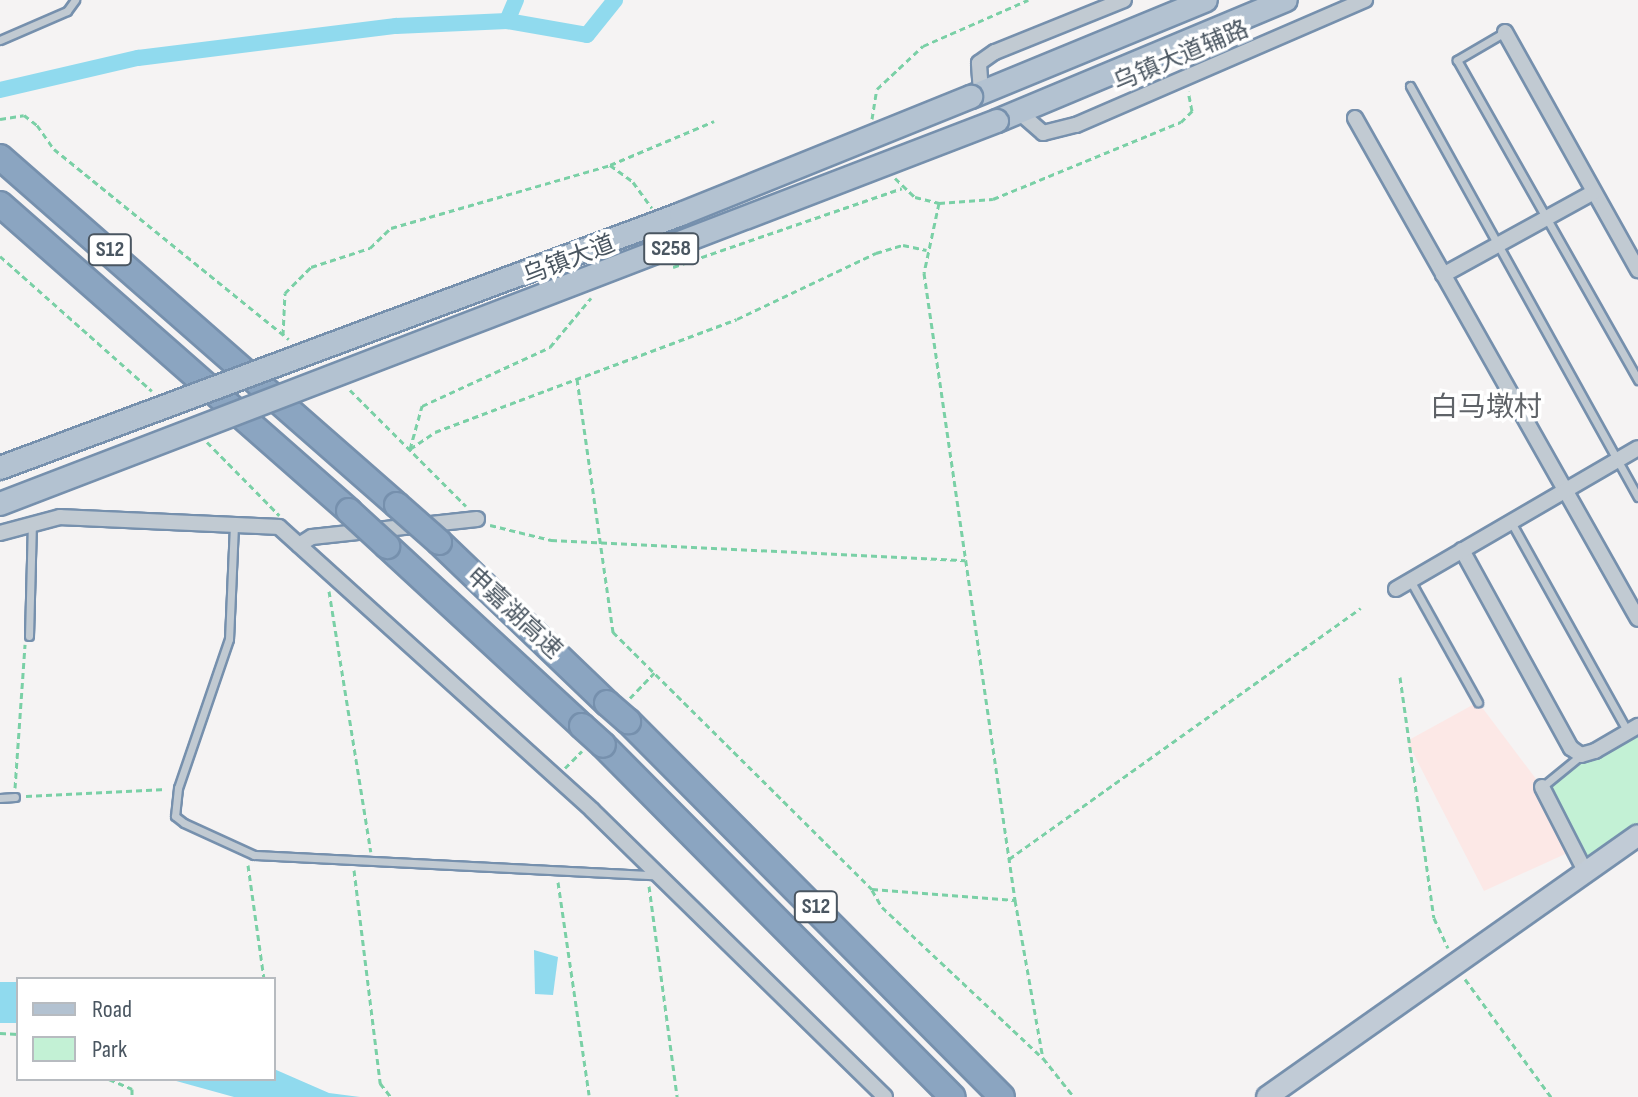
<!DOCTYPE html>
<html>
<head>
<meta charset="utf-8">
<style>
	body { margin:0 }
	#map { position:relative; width:1638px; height:1097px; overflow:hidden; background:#f5f3f3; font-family:"Sofia Sans Condensed","Noto Sans SC",sans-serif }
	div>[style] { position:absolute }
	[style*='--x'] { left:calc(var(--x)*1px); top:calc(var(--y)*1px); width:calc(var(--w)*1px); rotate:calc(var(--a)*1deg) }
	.medical>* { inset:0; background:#fce8e6 }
	.green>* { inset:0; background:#c3f1d5 }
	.water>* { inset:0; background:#90daee; transform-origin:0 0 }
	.canal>* { height:16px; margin:-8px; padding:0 8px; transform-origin:8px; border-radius:8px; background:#90daee }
	.path>* { height:3px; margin-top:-1.5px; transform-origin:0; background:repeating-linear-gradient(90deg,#7ad0a6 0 6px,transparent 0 10px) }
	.roads { filter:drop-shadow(2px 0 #7690ad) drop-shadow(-2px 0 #7690ad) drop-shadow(0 2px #7690ad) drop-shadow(0 -2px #7690ad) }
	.lane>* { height:7px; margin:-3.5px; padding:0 3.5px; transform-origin:3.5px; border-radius:3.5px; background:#c1cad2 }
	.street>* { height:14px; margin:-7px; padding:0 7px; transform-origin:7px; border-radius:7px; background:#c1cad2 }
	.secondary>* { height:20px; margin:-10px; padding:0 10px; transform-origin:10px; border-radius:10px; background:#c1cbd6 }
	.primary>* { height:22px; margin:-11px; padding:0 11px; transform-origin:11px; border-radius:11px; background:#b3c2d1 }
	.highway>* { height:24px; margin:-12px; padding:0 12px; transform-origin:12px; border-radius:12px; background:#8ba5c1 }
	.bridges { filter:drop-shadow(2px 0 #7690ad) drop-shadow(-2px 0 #7690ad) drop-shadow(0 2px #7690ad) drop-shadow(0 -2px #7690ad) }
	.primary-bridge>* { height:22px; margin:-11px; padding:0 11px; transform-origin:11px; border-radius:11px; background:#b3c2d1 }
	.highway-bridge>* { height:24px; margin:-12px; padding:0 12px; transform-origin:12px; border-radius:12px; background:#8ba5c1 }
	span { translate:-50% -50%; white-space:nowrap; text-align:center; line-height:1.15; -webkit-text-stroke:7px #fff; paint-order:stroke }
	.shield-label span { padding:2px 6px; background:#fff; border:2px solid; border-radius:6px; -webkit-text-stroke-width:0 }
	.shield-label { font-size:22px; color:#4a5661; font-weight:700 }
	.street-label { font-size:24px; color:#4a5661 }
	.quarter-label { font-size:28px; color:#5f6368 }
	.legend { position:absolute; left:16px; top:977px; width:260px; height:104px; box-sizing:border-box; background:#fff; border:2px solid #b7bbc0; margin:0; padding:10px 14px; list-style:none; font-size:24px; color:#4a5661 }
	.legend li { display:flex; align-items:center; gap:16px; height:40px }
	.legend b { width:40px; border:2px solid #b7bbc0 }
</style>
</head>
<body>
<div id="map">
	<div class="medical">
		<i style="clip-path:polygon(1478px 702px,1542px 787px,1574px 850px,1484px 891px,1407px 741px)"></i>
	</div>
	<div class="green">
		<i style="clip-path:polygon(1638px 726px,1638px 835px,1585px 871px,1542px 787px,1581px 755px)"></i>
	</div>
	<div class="water">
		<i style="clip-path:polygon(534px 950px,558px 957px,553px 995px,535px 994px)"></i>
		<i style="left:0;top:982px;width:18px;height:41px"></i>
		<i style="clip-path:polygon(274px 1069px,329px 1093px,360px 1097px,234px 1097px,169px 1079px,129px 1079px,274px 1079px)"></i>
	</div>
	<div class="canal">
		<i style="--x:507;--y:21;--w:23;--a:-67"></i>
		<i style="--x:0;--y:90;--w:142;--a:-13.1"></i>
		<i style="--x:138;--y:58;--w:260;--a:-7.1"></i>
		<i style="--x:396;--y:26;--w:111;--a:-2.6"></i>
		<i style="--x:507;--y:21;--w:81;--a:9.9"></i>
		<i style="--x:587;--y:35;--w:45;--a:-51.3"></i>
	</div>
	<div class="path">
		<i style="--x:0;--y:119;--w:24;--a:-9"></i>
		<i style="--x:24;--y:115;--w:16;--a:38"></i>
		<i style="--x:37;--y:125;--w:29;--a:55"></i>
		<i style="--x:54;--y:149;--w:302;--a:39"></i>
		<i style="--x:872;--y:119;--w:30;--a:-81"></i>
		<i style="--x:877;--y:89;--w:63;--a:-43.1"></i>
		<i style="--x:923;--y:46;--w:115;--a:-23.7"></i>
		<i style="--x:610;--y:165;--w:113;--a:-22.9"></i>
		<i style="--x:895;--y:178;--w:28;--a:44"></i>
		<i style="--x:915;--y:197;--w:25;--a:14"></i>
		<i style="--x:939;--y:203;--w:54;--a:-4.2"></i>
		<i style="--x:993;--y:199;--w:203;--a:-22.3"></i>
		<i style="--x:1181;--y:122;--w:16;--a:-45"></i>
		<i style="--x:1192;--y:111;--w:20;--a:-101"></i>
		<i style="--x:939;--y:203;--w:72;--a:102.1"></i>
		<i style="--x:924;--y:273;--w:634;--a:81.74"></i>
		<i style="--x:1015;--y:900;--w:160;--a:80"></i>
		<i style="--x:1043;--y:1058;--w:50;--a:51.5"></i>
		<i style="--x:0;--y:256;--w:203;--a:41.6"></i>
		<i style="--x:673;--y:267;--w:242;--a:-19"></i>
		<i style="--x:283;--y:335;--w:42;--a:-87.3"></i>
		<i style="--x:285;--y:293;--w:37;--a:-45"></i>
		<i style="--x:311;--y:267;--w:62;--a:-17.9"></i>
		<i style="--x:370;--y:248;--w:29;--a:-44"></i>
		<i style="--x:391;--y:228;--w:228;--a:-16"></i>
		<i style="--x:610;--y:165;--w:29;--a:36"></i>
		<i style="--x:633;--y:182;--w:32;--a:54"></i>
		<i style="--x:577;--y:379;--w:256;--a:81.9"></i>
		<i style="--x:613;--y:632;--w:365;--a:44.8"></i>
		<i style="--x:872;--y:889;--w:143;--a:4.4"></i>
		<i style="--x:350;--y:390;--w:164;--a:45"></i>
		<i style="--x:207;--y:442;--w:103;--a:45.4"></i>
		<i style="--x:410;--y:449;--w:45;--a:-74.4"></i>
		<i style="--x:422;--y:406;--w:141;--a:-24.7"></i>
		<i style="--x:550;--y:347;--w:64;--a:-50.1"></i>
		<i style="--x:410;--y:449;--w:30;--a:-34"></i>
		<i style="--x:435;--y:432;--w:322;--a:-20.5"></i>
		<i style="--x:737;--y:319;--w:154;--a:-25.4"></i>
		<i style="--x:876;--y:253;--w:28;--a:-17"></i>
		<i style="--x:903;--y:245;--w:24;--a:12"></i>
		<i style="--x:490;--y:525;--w:63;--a:13.8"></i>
		<i style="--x:551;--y:540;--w:415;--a:2.8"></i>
		<i style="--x:329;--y:591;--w:264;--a:80.9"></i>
		<i style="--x:1400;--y:677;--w:243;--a:82"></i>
		<i style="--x:1434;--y:918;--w:33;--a:65"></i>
		<i style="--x:630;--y:698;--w:35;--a:-46"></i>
		<i style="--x:565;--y:768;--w:24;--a:-45"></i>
		<i style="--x:15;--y:788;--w:144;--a:-86"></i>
		<i style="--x:26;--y:796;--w:140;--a:-2.9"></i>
		<i style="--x:1009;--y:859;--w:432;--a:-35.5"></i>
		<i style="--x:248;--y:865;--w:115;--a:82"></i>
		<i style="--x:354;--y:870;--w:215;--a:83"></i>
		<i style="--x:380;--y:1083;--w:18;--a:52"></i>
		<i style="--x:558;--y:882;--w:215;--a:81.7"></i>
		<i style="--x:649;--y:886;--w:213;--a:82.4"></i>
		<i style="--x:872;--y:890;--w:20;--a:60"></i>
		<i style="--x:882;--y:907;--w:221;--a:43.2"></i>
		<i style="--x:1465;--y:979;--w:146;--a:53.9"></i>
		<i style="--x:0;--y:1033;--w:18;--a:3"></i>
		<i style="--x:109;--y:1079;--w:25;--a:23"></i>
		<i style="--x:132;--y:1089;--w:8;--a:90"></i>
	</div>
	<div class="roads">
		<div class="lane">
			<i style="--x:1505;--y:32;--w:56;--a:149.7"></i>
			<i style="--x:1457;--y:60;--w:368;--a:60.5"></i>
			<i style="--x:0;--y:40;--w:73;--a:-23.4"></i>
			<i style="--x:67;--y:11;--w:14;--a:-54"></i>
			<i style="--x:1410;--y:86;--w:470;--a:61"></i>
			<i style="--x:1511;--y:522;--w:240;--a:60.9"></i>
			<i style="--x:234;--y:525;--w:114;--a:92.5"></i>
			<i style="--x:229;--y:639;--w:157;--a:108.9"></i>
			<i style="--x:178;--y:788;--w:28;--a:96"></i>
			<i style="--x:175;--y:816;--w:11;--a:38"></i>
			<i style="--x:184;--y:823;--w:77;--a:24.6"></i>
			<i style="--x:254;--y:855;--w:401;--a:2.9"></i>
			<i style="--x:1410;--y:580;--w:140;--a:60.9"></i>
			<i style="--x:29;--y:636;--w:114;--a:-88.5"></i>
			<i style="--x:1542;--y:787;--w:49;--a:-39.2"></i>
			<i style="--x:0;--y:798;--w:15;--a:-4"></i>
		</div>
		<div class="street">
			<i style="--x:1505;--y:32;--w:273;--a:60.8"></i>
			<i style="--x:981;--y:93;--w:30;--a:-94"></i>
			<i style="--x:979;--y:63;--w:19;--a:-35"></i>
			<i style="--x:995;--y:52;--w:139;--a:-22"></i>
			<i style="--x:1019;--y:112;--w:32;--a:41"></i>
			<i style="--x:1043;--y:133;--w:34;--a:-14"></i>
			<i style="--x:1076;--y:125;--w:315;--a:-23.4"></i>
			<i style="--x:1355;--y:118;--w:575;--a:60.54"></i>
			<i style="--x:1443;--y:275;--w:172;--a:-28.8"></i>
			<i style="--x:0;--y:533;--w:62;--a:-14.9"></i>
			<i style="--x:60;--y:517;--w:219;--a:2.6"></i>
			<i style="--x:279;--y:527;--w:422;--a:42.1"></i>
			<i style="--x:592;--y:810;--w:410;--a:44.4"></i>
			<i style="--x:299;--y:545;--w:15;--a:-32"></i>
			<i style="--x:312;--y:537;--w:166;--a:-6.2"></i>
			<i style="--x:1462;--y:550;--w:226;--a:61.2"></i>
			<i style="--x:1571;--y:748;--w:12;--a:35"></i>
			<i style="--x:1581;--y:755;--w:15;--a:-16"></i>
			<i style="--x:1595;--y:751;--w:50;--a:-30.2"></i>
			<i style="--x:1396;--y:589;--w:280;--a:-30.2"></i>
			<i style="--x:1542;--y:787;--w:94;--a:62.9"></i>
		</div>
		<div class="secondary">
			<i style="--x:1267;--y:1097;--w:454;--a:-35.2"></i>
		</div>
		<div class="primary">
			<i style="--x:971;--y:97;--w:254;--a:-22.4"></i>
			<i style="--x:997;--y:121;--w:313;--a:-22.7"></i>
		</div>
		<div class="highway">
			<i style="--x:0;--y:157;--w:528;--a:41.24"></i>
			<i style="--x:0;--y:204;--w:465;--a:41.3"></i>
			<i style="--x:439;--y:542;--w:233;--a:43.8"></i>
			<i style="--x:387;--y:546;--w:265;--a:42.7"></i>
			<i style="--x:628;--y:721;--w:530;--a:45.15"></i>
			<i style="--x:603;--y:745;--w:496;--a:45.2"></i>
		</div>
	</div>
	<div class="bridges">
		<div class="primary-bridge">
			<i style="--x:0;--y:468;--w:727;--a:-20.45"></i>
			<i style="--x:681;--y:214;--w:313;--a:-22"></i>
			<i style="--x:0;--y:504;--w:1068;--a:-21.01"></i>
		</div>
		<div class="highway-bridge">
			<i style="--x:397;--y:505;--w:56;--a:41.4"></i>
			<i style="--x:349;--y:511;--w:52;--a:42.6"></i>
			<i style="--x:607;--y:703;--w:28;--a:41"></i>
			<i style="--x:582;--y:726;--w:28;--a:42"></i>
		</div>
	</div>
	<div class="shield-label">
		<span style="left:671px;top:249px">S258</span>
		<span style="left:110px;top:250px">S12</span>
		<span style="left:816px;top:907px">S12</span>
	</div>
	<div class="street-label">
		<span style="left:1181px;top:56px;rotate:-23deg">乌镇大道辅路</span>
		<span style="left:569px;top:260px;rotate:-21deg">乌镇大道</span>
		<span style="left:514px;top:613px;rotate:43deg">申嘉湖高速</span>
	</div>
	<div class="quarter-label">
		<span style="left:1486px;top:408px">白马墩村</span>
	</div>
	<ul class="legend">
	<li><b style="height:10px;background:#b3c2d1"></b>Road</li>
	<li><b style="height:22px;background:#c3f1d5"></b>Park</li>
	</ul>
</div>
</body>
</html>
